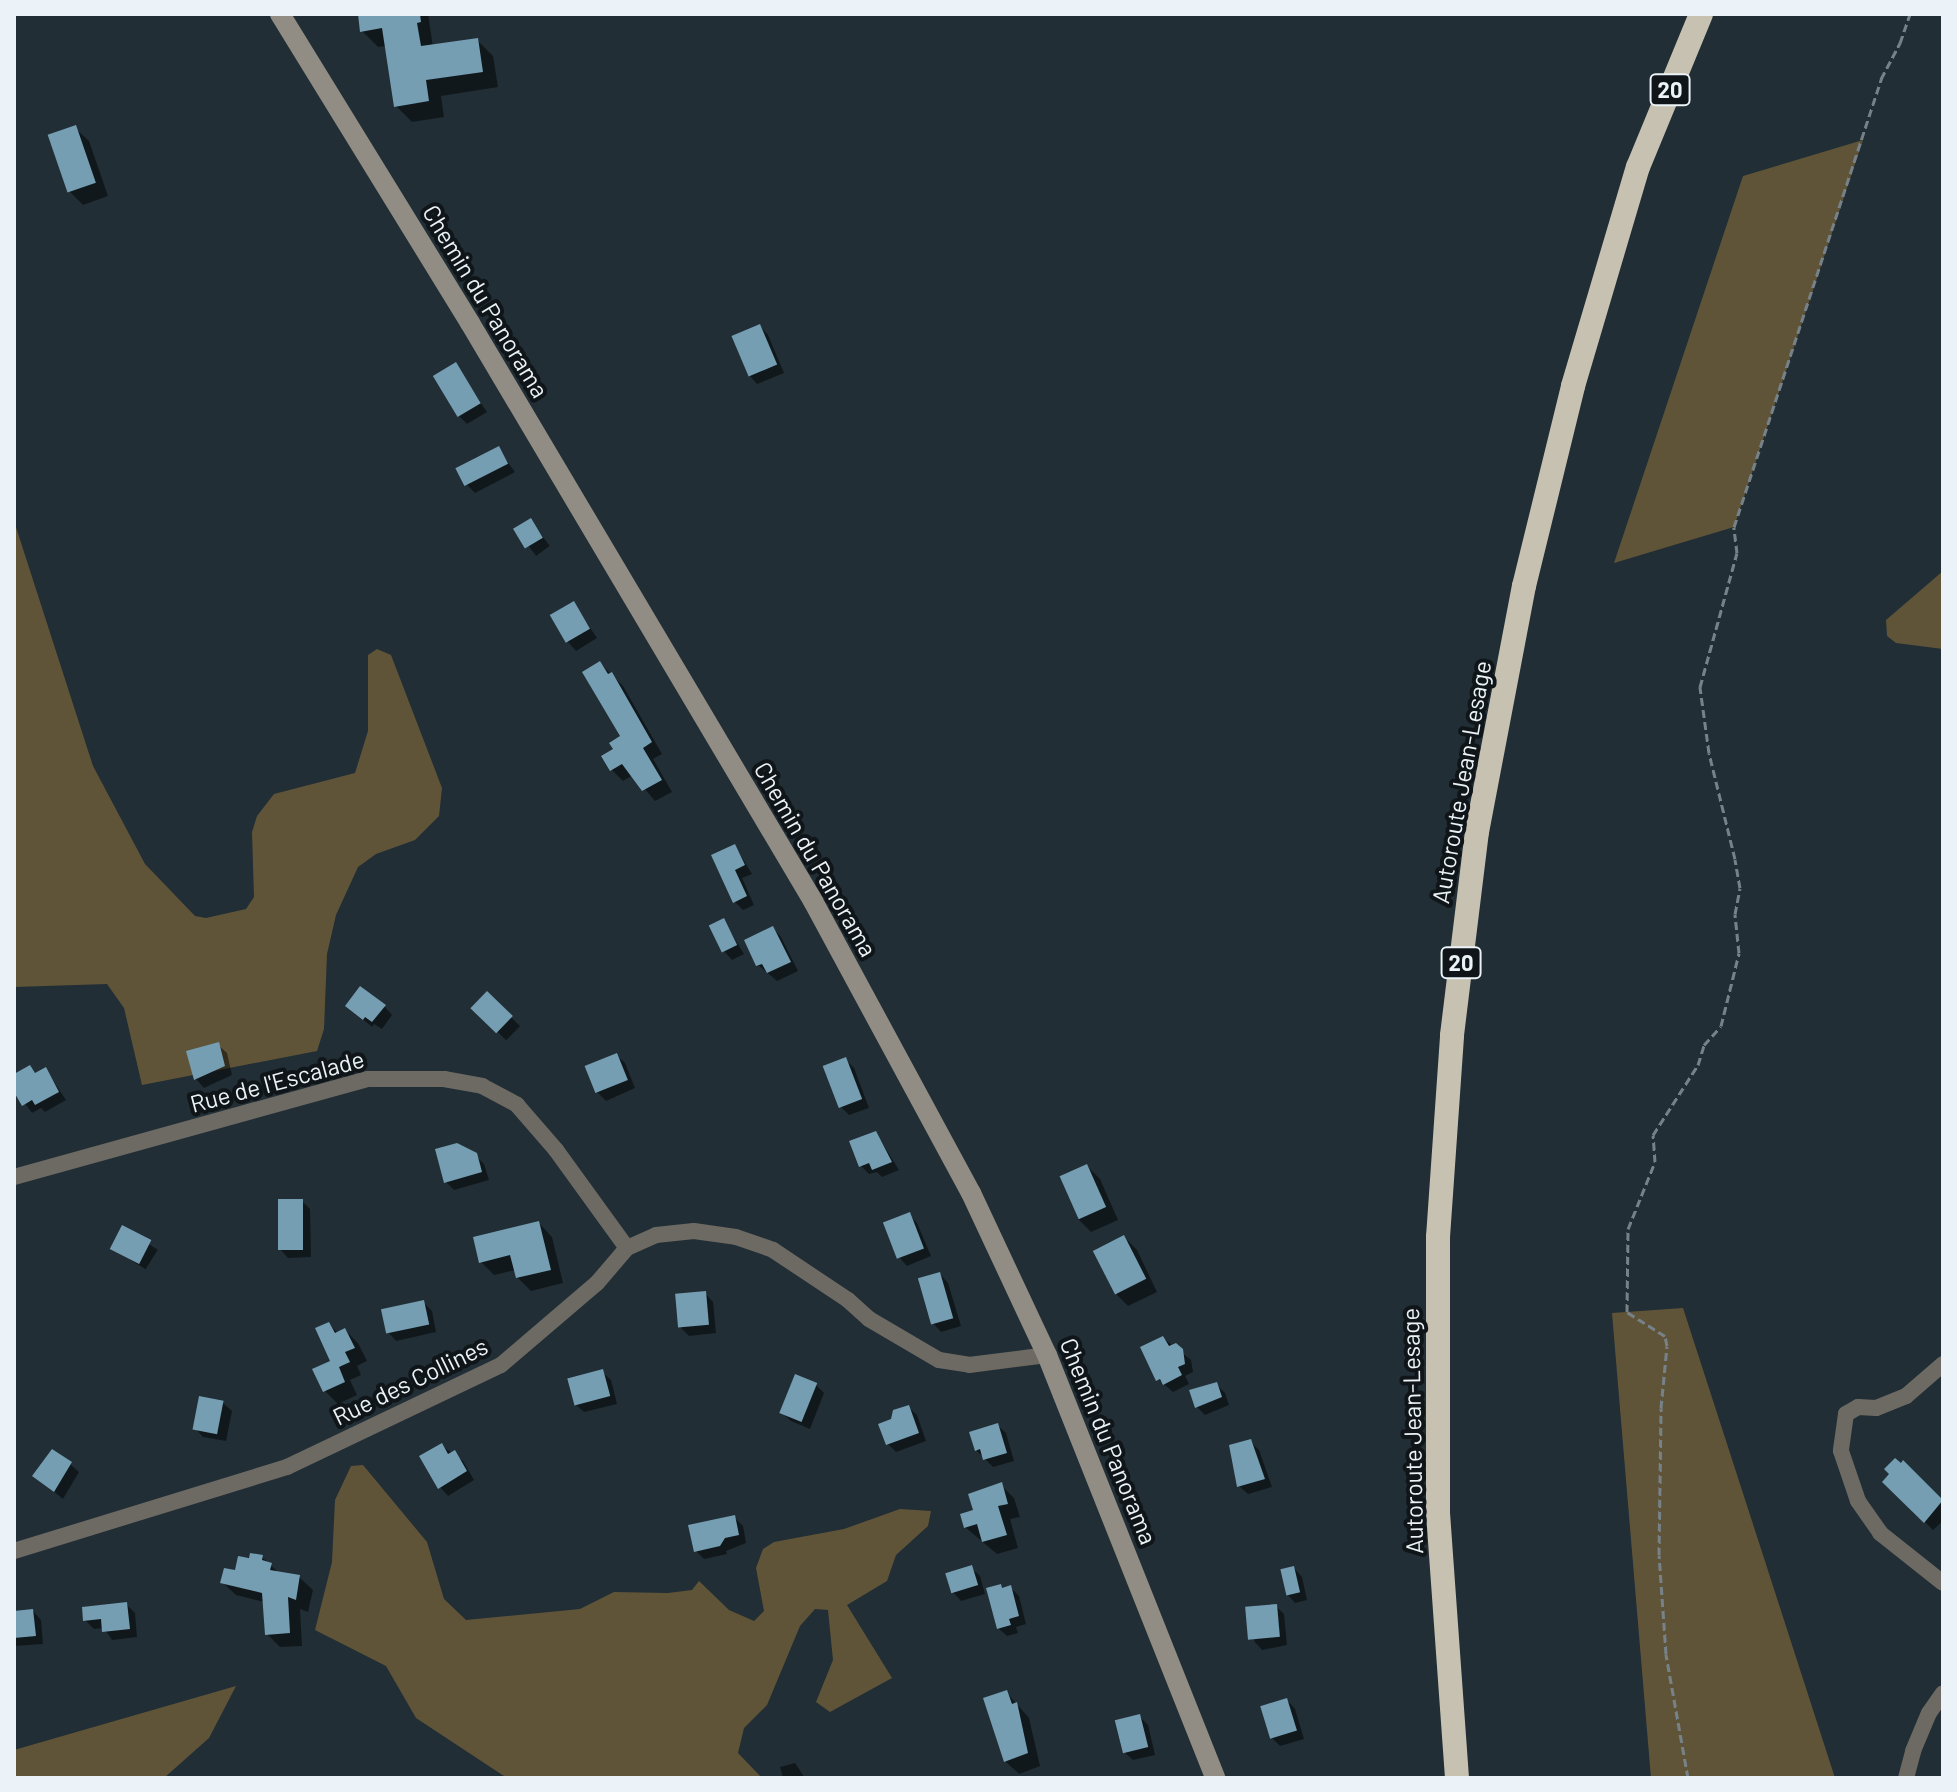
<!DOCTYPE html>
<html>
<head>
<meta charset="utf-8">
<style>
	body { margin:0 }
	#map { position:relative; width:1957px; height:1792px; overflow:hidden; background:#212e35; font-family:Barlow,sans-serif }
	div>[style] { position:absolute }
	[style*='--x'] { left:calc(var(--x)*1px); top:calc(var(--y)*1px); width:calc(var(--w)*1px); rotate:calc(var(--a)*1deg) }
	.green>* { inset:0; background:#605438 }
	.shadow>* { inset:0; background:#0007; transform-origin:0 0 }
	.building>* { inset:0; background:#759eb3; transform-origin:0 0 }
	.path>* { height:3px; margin-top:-1.5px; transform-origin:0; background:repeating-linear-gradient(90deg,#778288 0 8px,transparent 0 12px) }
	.street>* { height:16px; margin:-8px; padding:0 8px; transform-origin:8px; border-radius:8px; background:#6d6a64 }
	.secondary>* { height:20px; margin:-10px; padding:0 10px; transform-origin:10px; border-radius:10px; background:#918d84 }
	.highway>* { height:24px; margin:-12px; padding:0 12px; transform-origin:12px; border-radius:12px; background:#c7c1b2 }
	span { translate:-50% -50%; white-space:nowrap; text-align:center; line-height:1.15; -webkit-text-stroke:8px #0f1518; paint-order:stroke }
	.shield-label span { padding:2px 6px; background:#0f1518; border:2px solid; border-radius:6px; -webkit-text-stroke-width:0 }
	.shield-label { font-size:22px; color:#ebf3f8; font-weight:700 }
	.street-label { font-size:24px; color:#ebf3f8 }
	.frame { position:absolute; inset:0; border:16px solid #ebf3f8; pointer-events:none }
</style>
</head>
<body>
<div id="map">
	<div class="green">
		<i style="clip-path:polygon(1863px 140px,1734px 527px,1614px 563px,1743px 176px)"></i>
		<i style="clip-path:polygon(14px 521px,93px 766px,145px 864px,195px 916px,206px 918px,246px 909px,254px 897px,252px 832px,257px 816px,274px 794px,355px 773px,368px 731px,368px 655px,377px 649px,391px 655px,442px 788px,439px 816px,415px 840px,376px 854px,358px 867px,336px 915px,327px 954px,324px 1029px,317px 1051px,142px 1085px,124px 1008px,107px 984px,14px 987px)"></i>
		<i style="clip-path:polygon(1943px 571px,1943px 649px,1896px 643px,1887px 636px,1886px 620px)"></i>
		<i style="clip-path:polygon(1683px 1308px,1762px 1552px,1835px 1778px,1651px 1778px,1612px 1313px)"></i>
		<i style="clip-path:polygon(363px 1465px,427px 1542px,444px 1599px,466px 1620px,580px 1609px,614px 1592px,668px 1593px,692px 1590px,699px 1581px,729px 1610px,754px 1621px,764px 1611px,756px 1568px,763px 1549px,774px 1542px,844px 1529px,900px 1509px,931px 1511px,928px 1526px,896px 1555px,887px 1581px,847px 1605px,892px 1678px,830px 1712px,816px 1702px,833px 1660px,828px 1610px,815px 1609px,800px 1626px,767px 1705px,744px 1728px,738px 1753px,762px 1778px,507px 1778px,416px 1718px,386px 1666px,315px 1630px,332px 1562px,335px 1500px,351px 1466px)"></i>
		<i style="clip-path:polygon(236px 1686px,209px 1738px,164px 1778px,14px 1778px,14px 1750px)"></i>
	</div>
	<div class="shadow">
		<i style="clip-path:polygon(360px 14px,428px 14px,433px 47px,477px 40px,493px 56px,498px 87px,441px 96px,444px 117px,412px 122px,396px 106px,386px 46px,378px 47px,362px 31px)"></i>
		<i style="clip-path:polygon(75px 128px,89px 141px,108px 196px,83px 205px,70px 192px)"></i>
		<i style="clip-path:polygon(760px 326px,768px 335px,784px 373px,757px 384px,749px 375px)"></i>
		<i style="clip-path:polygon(455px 365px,487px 412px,467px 424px,459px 416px)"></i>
		<i style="clip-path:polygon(498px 449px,515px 472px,475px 493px,467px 485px)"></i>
		<i style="left:531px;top:521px;width:31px;height:17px;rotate:53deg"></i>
		<i style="clip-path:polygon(574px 604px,597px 638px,576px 651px,568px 642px)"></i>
		<i style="clip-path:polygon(600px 663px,623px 686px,662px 754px,653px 759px,672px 792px,655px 801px,633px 775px,623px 781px,612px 770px,623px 737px)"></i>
		<i style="clip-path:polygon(735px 846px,752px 874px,742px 878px,754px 905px,743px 910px,735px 902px)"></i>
		<i style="clip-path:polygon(724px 921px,744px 954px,732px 960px,724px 951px)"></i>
		<i style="clip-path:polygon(773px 928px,781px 937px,798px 971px,777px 981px,758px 965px)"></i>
		<i style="left:487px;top:994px;width:46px;height:20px;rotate:44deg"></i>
		<i style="clip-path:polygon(347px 1006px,384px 1006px,392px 1015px,382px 1029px,374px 1024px,372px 1027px)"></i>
		<i style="clip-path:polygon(218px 1045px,227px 1053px,232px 1075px,204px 1088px,196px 1079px,189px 1052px)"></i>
		<i style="clip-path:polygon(616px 1055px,625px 1063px,635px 1088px,606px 1101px,597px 1092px)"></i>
		<i style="clip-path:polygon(846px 1060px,854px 1068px,869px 1108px,849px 1115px,841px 1107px)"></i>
		<i style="clip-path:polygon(30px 1068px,37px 1075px,46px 1070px,66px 1100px,45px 1112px,41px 1108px,32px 1113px,14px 1088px,14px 1076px)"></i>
		<i style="clip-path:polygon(876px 1133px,899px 1170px,882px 1177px,877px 1172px,869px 1174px,861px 1166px)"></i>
		<i style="clip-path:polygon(475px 1155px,484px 1164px,489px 1180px,454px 1190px,446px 1182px)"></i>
		<i style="clip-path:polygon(1087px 1166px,1100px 1179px,1118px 1220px,1091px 1232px,1078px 1219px)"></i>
		<i style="clip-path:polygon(302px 1201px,310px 1209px,311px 1257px,288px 1258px,280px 1249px)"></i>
		<i style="clip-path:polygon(909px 1214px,917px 1223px,931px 1256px,907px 1266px,899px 1257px,885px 1224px)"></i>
		<i style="clip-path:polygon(539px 1223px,552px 1237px,563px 1283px,531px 1291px,517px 1277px,516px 1270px,494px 1275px,481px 1262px)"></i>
		<i style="left:123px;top:1228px;width:41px;height:23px;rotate:32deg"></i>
		<i style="clip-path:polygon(1124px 1237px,1137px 1250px,1157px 1292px,1128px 1306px,1115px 1293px)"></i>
		<i style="clip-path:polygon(940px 1274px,948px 1283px,961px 1326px,941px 1332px,933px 1323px)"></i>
		<i style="clip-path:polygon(705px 1293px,713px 1302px,716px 1333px,689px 1336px,681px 1328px)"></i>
		<i style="clip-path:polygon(423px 1302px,432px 1311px,436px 1332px,396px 1341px,388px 1332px)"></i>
		<i style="clip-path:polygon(329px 1324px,338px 1333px,345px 1330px,358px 1343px,367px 1361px,357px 1366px,361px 1375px,350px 1380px,357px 1395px,338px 1404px,325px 1391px,333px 1362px)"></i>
		<i style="clip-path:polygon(1163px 1338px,1191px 1360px,1193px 1372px,1185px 1376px,1189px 1384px,1173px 1392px,1158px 1379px)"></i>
		<i style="clip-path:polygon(602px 1372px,611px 1380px,617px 1404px,584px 1412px,575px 1404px)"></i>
		<i style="clip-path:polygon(1216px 1384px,1225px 1393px,1229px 1405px,1205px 1415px,1197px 1407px)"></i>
		<i style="clip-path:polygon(816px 1385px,824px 1393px,810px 1429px,791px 1421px,782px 1413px)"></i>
		<i style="clip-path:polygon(223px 1403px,232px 1411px,226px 1441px,203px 1437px,195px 1428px)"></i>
		<i style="clip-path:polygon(908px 1407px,917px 1415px,926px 1441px,896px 1452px,888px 1444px,897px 1416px)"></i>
		<i style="clip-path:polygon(997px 1425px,1006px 1433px,1014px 1461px,993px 1467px,976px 1450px)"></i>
		<i style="clip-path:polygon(1250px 1441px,1259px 1450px,1272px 1487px,1248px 1494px,1239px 1486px)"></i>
		<i style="clip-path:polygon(442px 1446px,463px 1461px,474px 1480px,448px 1496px,440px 1487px)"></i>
		<i style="clip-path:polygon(1903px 1463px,1943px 1503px,1943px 1521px,1933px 1530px,1885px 1482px)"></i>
		<i style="clip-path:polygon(70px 1464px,79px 1472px,63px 1499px,35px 1476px)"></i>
		<i style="clip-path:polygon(1001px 1485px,1014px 1498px,1020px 1517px,1010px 1519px,1018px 1548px,997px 1554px,965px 1527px)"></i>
		<i style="clip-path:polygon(734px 1517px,743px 1526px,746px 1543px,726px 1551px,727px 1554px,704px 1559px,696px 1551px)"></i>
		<i style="clip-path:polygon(239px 1557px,262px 1557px,279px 1573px,299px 1577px,313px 1590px,308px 1612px,300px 1609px,302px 1646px,280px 1647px,267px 1634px,264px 1602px,236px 1595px,222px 1582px,236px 1572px)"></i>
		<i style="clip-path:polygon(971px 1568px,980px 1576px,985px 1594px,961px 1601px,953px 1592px)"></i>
		<i style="clip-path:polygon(1294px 1568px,1302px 1577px,1307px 1600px,1295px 1603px,1287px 1594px)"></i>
		<i style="clip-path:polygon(1011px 1588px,1019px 1596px,1026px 1624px,1016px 1627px,1018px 1633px,1007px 1636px,998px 1628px,1003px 1589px)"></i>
		<i style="clip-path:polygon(126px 1604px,135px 1613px,137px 1637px,112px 1640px,104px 1628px,94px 1629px,85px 1620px)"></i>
		<i style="clip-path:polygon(1276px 1606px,1284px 1614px,1287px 1645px,1262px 1650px,1254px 1641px)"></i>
		<i style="clip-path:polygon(33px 1611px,41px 1620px,43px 1644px,14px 1646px,14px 1613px)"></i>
		<i style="clip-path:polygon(1007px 1693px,1029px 1718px,1040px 1766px,1019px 1774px,1005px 1761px)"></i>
		<i style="clip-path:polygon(1287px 1700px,1295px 1709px,1304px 1739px,1280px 1746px,1272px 1738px)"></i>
		<i style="clip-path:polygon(1139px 1716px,1148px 1725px,1155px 1755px,1133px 1760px,1124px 1752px)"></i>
		<i style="clip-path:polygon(795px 1763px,805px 1778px,783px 1778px,780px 1767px)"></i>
	</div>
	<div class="building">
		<i style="clip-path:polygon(358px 14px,420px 14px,421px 22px,417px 23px,421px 46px,478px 38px,483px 72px,426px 80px,429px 101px,394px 107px,382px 28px,360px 32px)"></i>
		<i style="left:76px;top:125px;width:61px;height:30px;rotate:71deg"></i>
		<i style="left:760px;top:324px;width:44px;height:31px;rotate:67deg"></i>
		<i style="left:456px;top:362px;width:48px;height:27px;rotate:59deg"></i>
		<i style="left:499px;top:446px;width:20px;height:49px;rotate:63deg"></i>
		<i style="left:531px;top:518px;width:23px;height:21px;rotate:59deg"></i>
		<i style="left:574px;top:601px;width:32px;height:28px;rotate:60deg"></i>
		<i style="clip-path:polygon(600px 661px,608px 674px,612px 672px,652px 742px,643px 748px,662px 780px,642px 791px,622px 764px,610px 771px,601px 756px,613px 749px,609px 743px,620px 736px,582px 672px)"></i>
		<i style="clip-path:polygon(735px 844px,745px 865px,735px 870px,747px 896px,733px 903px,711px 855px)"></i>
		<i style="left:724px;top:918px;width:30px;height:17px;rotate:64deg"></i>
		<i style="clip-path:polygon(773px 926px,791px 962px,767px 973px,762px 964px,756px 966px,744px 940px)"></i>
		<i style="clip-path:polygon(360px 986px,386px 1005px,372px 1022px,365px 1017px,363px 1020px,345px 1006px)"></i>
		<i style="left:487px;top:991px;width:36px;height:24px;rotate:44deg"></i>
		<i style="clip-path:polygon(219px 1042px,225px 1066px,194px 1080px,186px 1051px)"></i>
		<i style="left:617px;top:1053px;width:29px;height:35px;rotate:68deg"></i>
		<i style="left:846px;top:1057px;width:45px;height:25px;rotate:69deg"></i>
		<i style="clip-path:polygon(30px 1065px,35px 1073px,46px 1067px,59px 1092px,35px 1105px,32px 1100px,22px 1106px,14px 1092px,14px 1074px)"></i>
		<i style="clip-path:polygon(876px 1131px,892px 1162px,872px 1170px,869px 1163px,859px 1167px,849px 1141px)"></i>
		<i style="clip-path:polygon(457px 1143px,477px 1153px,482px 1172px,444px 1183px,435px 1149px)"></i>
		<i style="left:1087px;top:1164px;width:47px;height:30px;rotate:66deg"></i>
		<i style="left:278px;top:1199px;width:25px;height:51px"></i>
		<i style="left:910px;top:1212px;width:39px;height:29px;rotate:69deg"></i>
		<i style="clip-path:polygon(539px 1221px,551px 1270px,516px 1278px,510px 1255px,479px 1263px,473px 1237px)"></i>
		<i style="left:122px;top:1225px;width:33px;height:27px;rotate:27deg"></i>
		<i style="left:1124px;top:1235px;width:49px;height:35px;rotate:63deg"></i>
		<i style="left:940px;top:1272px;width:48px;height:23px;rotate:74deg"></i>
		<i style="left:706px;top:1291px;width:34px;height:31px;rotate:85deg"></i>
		<i style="left:424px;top:1300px;width:25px;height:44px;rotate:78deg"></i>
		<i style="clip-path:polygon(329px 1322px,335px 1333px,345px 1328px,355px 1348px,345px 1352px,350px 1362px,339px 1367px,345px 1382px,323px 1392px,312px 1369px,330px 1361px,315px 1328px)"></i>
		<i style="clip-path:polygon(1163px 1336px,1169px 1346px,1176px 1343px,1183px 1349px,1185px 1364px,1178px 1367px,1182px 1375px,1163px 1385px,1160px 1379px,1156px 1381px,1140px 1347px)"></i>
		<i style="left:603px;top:1369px;width:28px;height:37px;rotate:75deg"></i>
		<i style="left:795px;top:1374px;width:24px;height:42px;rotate:22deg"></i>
		<i style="clip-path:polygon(1217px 1382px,1222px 1397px,1195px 1408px,1189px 1390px)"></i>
		<i style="left:199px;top:1396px;width:25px;height:34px;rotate:11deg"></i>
		<i style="clip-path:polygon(909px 1405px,919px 1433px,886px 1445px,878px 1424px,891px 1419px,893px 1410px)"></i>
		<i style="clip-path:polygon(998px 1423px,1007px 1453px,983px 1460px,980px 1449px,975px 1451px,969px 1432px)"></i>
		<i style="clip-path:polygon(1251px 1439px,1265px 1479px,1237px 1487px,1229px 1445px)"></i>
		<i style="clip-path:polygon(442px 1443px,448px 1454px,455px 1450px,467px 1471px,438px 1489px,419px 1456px)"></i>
		<i style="clip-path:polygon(52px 1449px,72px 1462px,54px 1492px,32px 1476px)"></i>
		<i style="clip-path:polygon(1895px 1458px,1901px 1463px,1903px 1460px,1943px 1500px,1924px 1523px,1882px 1482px,1889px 1474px,1884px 1469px)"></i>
		<i style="clip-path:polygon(1002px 1482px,1008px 1504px,998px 1506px,1007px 1535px,982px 1542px,977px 1524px,964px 1528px,960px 1514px,973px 1510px,968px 1494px)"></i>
		<i style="clip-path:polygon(735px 1515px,739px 1535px,725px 1538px,720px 1546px,694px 1552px,688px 1525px)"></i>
		<i style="clip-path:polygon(250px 1553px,263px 1555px,262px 1560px,272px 1563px,270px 1570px,300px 1575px,296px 1600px,288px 1597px,290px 1633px,265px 1635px,262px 1593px,220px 1583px,224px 1568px,235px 1570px,238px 1556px,249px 1558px)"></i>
		<i style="left:972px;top:1565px;width:21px;height:28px;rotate:73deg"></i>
		<i style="left:1294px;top:1566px;width:27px;height:14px;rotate:77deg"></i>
		<i style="clip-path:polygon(1001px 1584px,1002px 1588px,1011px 1585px,1019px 1616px,1009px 1619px,1011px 1625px,997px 1629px,986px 1588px)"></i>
		<i style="clip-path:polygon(127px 1602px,130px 1629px,102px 1632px,101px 1619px,83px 1621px,82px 1607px)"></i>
		<i style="left:1277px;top:1604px;width:33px;height:32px;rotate:85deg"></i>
		<i style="clip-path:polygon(33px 1609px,36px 1636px,14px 1638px,14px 1611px)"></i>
		<i style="clip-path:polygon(1007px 1690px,1012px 1704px,1017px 1702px,1028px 1753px,1004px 1762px,983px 1698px)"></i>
		<i style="left:1287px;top:1698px;width:34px;height:28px;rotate:73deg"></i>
		<i style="left:1140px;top:1714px;width:34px;height:26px;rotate:76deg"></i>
	</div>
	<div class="path">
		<i style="--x:1688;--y:1778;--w:126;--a:-100.1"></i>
		<i style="--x:1666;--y:1654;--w:99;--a:-94"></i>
		<i style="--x:1659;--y:1555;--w:147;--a:-89.2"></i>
		<i style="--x:1661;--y:1408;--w:62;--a:-84.5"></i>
		<i style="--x:1667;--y:1346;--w:10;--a:-101"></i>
		<i style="--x:1665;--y:1336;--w:45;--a:-147.7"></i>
		<i style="--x:1627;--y:1312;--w:83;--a:-89.3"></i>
		<i style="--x:1628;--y:1229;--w:72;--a:-68.1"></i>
		<i style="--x:1655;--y:1162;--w:27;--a:-94"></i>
		<i style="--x:1653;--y:1135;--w:83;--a:-57.3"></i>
		<i style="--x:1698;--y:1065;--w:21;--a:-73"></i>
		<i style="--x:1704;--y:1045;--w:25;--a:-48"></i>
		<i style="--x:1721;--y:1026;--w:75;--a:-76.1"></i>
		<i style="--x:1739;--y:953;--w:39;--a:-96"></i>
		<i style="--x:1735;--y:914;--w:26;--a:-79"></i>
		<i style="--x:1740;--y:888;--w:29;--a:-100"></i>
		<i style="--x:1735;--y:859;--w:109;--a:-103.8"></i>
		<i style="--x:1709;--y:753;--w:67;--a:-97.8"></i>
		<i style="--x:1700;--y:687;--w:139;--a:-74.6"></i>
		<i style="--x:1737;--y:553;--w:26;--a:-97"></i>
		<i style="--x:1734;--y:527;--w:472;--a:-71.8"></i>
		<i style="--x:1881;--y:79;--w:41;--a:-62.2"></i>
		<i style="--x:1900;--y:43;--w:31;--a:-71"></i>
	</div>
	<div class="street">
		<i style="--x:14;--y:1177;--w:367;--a:-15.5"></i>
		<i style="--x:368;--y:1079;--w:76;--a:0"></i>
		<i style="--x:444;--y:1079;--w:39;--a:10"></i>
		<i style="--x:482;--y:1086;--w:40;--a:28"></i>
		<i style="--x:517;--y:1105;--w:60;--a:49.1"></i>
		<i style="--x:556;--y:1150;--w:121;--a:54.1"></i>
		<i style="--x:1943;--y:1364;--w:49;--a:139.1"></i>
		<i style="--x:1906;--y:1396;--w:32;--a:158"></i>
		<i style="--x:1876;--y:1408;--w:18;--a:-177"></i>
		<i style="--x:1858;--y:1407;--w:14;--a:150"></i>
		<i style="--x:1846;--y:1414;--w:37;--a:98"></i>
		<i style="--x:1841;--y:1451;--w:53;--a:71.2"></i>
		<i style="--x:1858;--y:1501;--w:39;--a:55"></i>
		<i style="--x:1880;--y:1533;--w:80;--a:38.4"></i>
		<i style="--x:14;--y:1551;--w:286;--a:-17.1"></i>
		<i style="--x:287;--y:1467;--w:237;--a:-25.5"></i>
		<i style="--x:501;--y:1365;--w:126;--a:-40.5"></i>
		<i style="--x:597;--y:1283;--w:46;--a:-49.4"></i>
		<i style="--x:627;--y:1248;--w:32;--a:-24"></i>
		<i style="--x:656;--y:1235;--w:38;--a:-6"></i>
		<i style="--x:694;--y:1231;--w:42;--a:8.1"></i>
		<i style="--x:736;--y:1237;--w:39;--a:19"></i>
		<i style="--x:773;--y:1250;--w:90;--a:33.7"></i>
		<i style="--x:848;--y:1300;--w:28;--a:42"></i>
		<i style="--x:869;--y:1319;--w:81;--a:30.4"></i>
		<i style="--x:939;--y:1360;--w:30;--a:9"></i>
		<i style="--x:969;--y:1365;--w:79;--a:-7.3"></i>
		<i style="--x:1906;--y:1778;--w:28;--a:-75"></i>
		<i style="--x:1913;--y:1751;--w:41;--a:-67.2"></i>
		<i style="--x:1929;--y:1713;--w:24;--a:-55"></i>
	</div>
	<div class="secondary">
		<i style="--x:280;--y:14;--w:363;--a:58.4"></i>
		<i style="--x:470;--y:323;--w:672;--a:59.31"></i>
		<i style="--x:813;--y:901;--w:332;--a:61.6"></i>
		<i style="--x:971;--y:1193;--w:179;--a:64.9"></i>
		<i style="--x:1047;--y:1355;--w:455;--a:68.3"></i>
	</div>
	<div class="highway">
		<i style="--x:1457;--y:1778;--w:268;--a:-94.1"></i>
		<i style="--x:1438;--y:1511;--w:274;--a:-90"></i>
		<i style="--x:1438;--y:1237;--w:202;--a:-86"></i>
		<i style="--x:1452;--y:1035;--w:205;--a:-83"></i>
		<i style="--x:1477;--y:832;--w:250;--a:-79.2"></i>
		<i style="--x:1524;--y:586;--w:206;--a:-76.2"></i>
		<i style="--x:1573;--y:386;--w:228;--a:-73.5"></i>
		<i style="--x:1638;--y:167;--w:165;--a:-67.6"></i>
	</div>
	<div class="shield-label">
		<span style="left:1670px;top:90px">20</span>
		<span style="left:1461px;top:963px">20</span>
	</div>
	<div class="street-label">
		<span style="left:486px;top:301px;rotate:59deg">Chemin du Panorama</span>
		<span style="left:1461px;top:782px;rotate:-80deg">Autoroute Jean-Lesage</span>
		<span style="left:816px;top:859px;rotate:60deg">Chemin du Panorama</span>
		<span style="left:277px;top:1081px;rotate:-15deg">Rue de l'Escalade</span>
		<span style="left:410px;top:1381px;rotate:-26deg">Rue des Collines</span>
		<span style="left:1412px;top:1431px;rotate:-91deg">Autoroute Jean-Lesage</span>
		<span style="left:1109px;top:1441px;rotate:68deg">Chemin du Panorama</span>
	</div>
	<div class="frame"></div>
</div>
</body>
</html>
